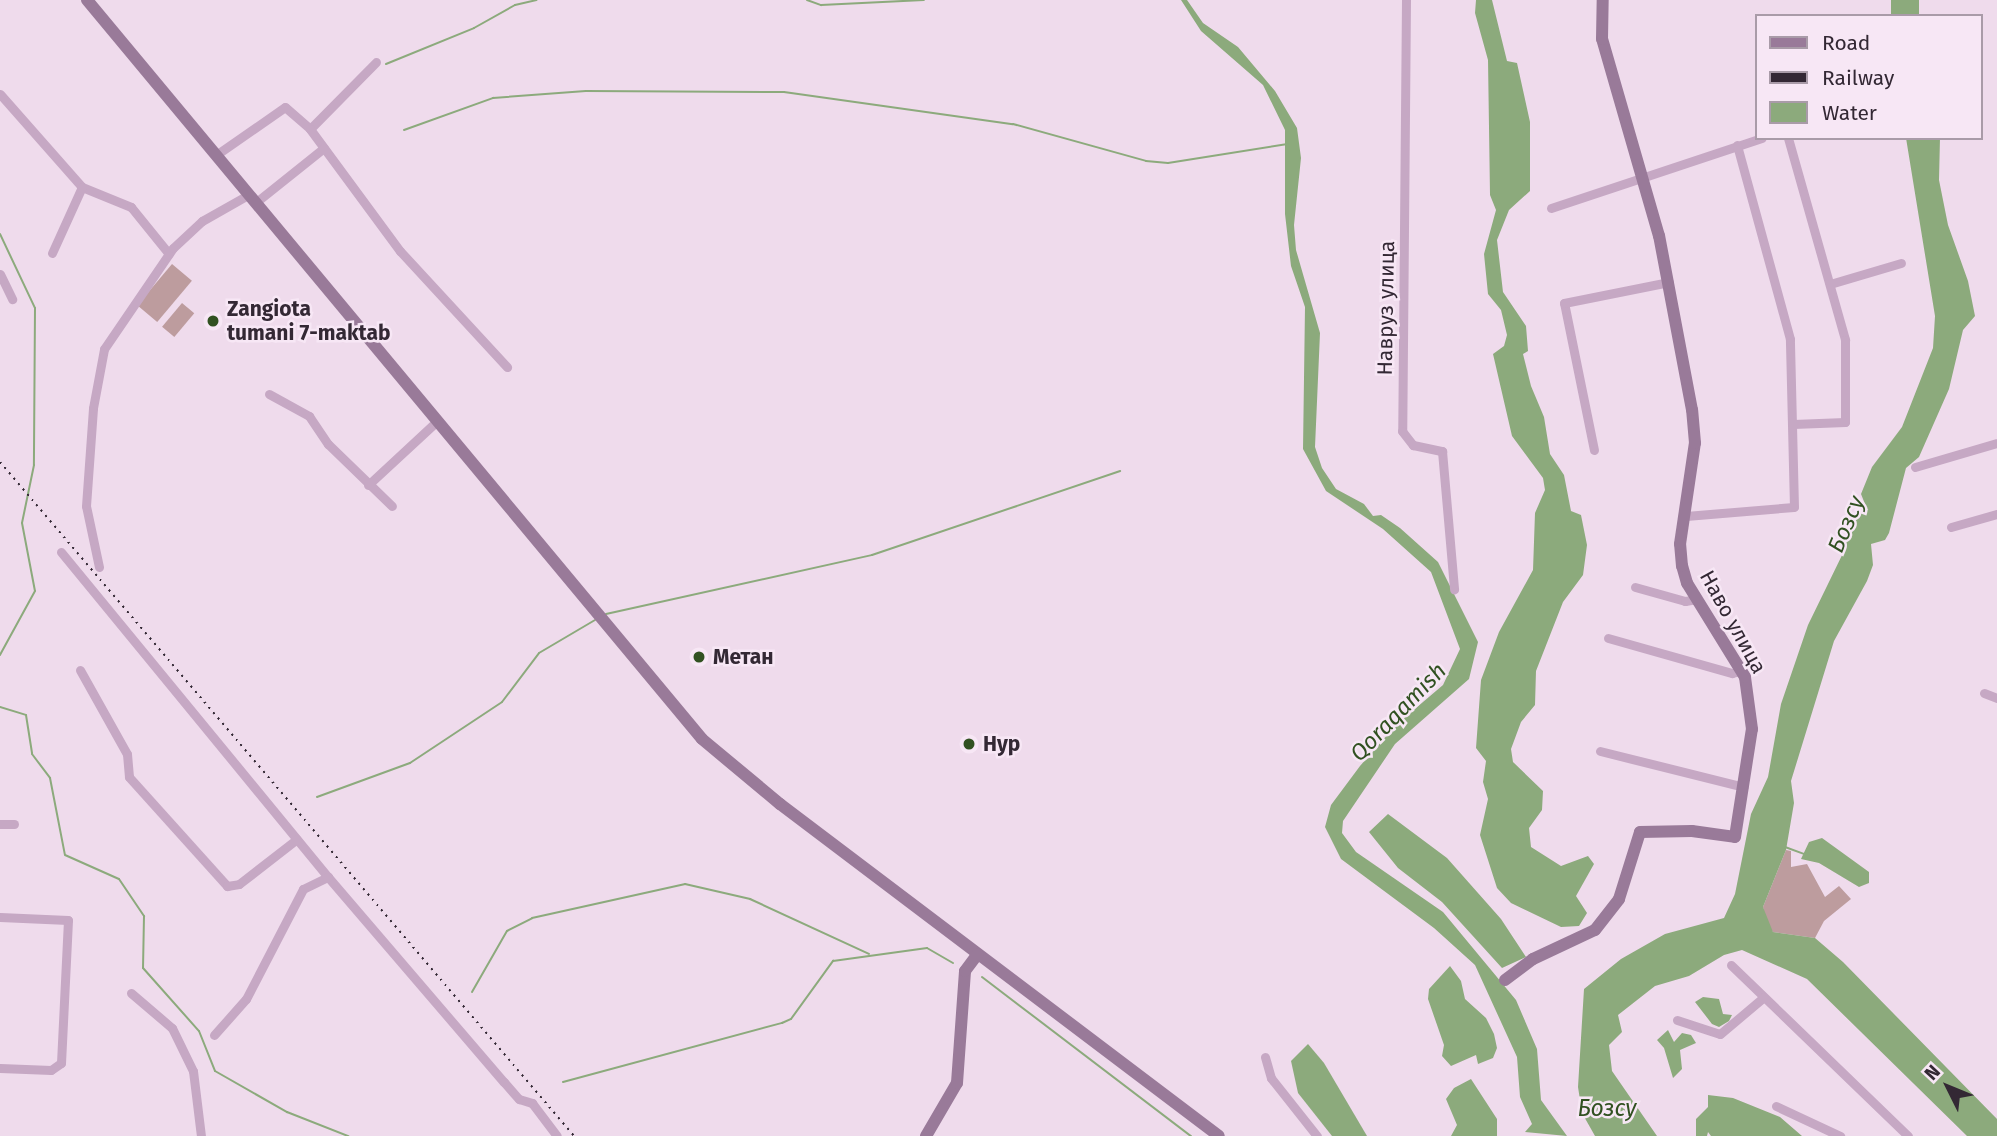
<!DOCTYPE html>
<html>
<head>
<meta charset="utf-8">
<style>
	body { margin:0 }
	#map { position:relative; width:1997px; height:1136px; overflow:hidden; background:#efdbec; font-family:"Fira Sans",sans-serif }
	div>[style] { position:absolute }
	[style*='--x'] { left:calc(var(--x)*1px); top:calc(var(--y)*1px); width:calc(var(--w)*1px); rotate:calc(var(--a)*1deg) }
	.green>* { inset:0; background:#bd9c9e; transform-origin:0 0 }
	.water>* { inset:0; background:#8caa7c; transform-origin:0 0 }
	.stream>* { height:2px; margin:-1px; padding:0 1px; transform-origin:1px; border-radius:1px; background:#8caa7c }
	.street>* { height:9px; margin:-4.5px; padding:0 4.5px; transform-origin:4.5px; border-radius:4.5px; background:#c6a8c4 }
	.secondary>* { height:12px; margin:-6px; padding:0 6px; transform-origin:6px; border-radius:6px; background:#997a99 }
	.rail>* { height:2px; margin-top:-1px; transform-origin:0; background:repeating-linear-gradient(90deg,#332834 0 2px,transparent 0 7px) }
	.dots>* { width:19px; height:19px; translate:-50% -50%; box-sizing:border-box; border:4px solid #f7e7f5; border-radius:50% }
	span { translate:-50% -50%; white-space:nowrap; text-align:center; line-height:1.15; -webkit-text-stroke:5px #f7e7f5; paint-order:stroke }
	.street-label { font-size:21px; color:#332834 }
	.poi-label { font-size:21px; color:#332834; font-weight:700 }
	.left { translate:0 -50%; text-align:left }
	.water-label { font-size:23px; color:#315121; font-style:italic }
	.legend { position:absolute; left:1755px; top:14px; width:228px; height:126px; box-sizing:border-box; background:#f7e7f5; border:2px solid #a99ba8; margin:0; padding:9px 12px; list-style:none; font-size:21px; color:#332834 }
	.legend li { display:flex; align-items:center; gap:14px; height:35px }
	.legend b { width:35px; border:2px solid #a99ba8 }
	.north { position:absolute; left:1913px; top:1052px; width:70px; height:70px; -webkit-text-stroke:5px #f7e7f5; paint-order:stroke; rotate:313deg; font-size:19px; font-weight:700; line-height:28px; text-align:center; color:#332834 }
	.north::after { content:''; display:block; margin:auto; width:24px; height:32px; background:#332834; clip-path:polygon(50% 0,100% 100%,50% 72%,0 100%) }
</style>
</head>
<body>
<div id="map">
	<div class="green">
		<i style="left:172px;top:264px;width:26px;height:54px;rotate:40deg"></i>
		<i style="left:182px;top:303px;width:16px;height:31px;rotate:40deg"></i>
		<i style="clip-path:polygon(1786px 850px,1791px 851px,1791px 867px,1807px 864px,1825px 897px,1839px 886px,1851px 899px,1824px 921px,1815px 938px,1773px 932px,1766px 922px,1763px 907px)"></i>
	</div>
	<div class="water">
		<i style="clip-path:polygon(1181px 0,1187px 0,1203px 23px,1238px 47px,1275px 91px,1297px 128px,1301px 158px,1294px 225px,1296px 250px,1320px 333px,1315px 447px,1322px 468px,1336px 489px,1364px 504px,1373px 516px,1381px 515px,1400px 528px,1438px 562px,1478px 642px,1469px 679px,1395px 744px,1343px 821px,1342px 833px,1356px 852px,1443px 912px,1516px 1000px,1537px 1049px,1541px 1100px,1567px 1136px,1525px 1132px,1532px 1124px,1520px 1097px,1517px 1057px,1475px 965px,1434px 928px,1341px 859px,1325px 827px,1331px 805px,1360px 766px,1396px 725px,1443px 685px,1460px 649px,1431px 572px,1383px 529px,1326px 491px,1303px 449px,1305px 307px,1291px 266px,1285px 214px,1285px 130px,1263px 85px,1201px 31px)"></i>
		<i style="clip-path:polygon(1476px 0,1492px 0,1507px 61px,1517px 63px,1530px 122px,1530px 191px,1509px 210px,1497px 240px,1503px 292px,1526px 326px,1528px 351px,1523px 354px,1531px 386px,1544px 417px,1550px 454px,1564px 475px,1571px 511px,1581px 515px,1587px 545px,1583px 575px,1563px 602px,1536px 671px,1535px 705px,1521px 722px,1511px 749px,1513px 762px,1543px 791px,1542px 810px,1529px 828px,1531px 847px,1561px 866px,1588px 856px,1594px 864px,1576px 896px,1587px 913px,1579px 926px,1561px 927px,1511px 903px,1497px 888px,1480px 835px,1488px 799px,1483px 782px,1486px 761px,1476px 748px,1481px 680px,1499px 632px,1533px 570px,1535px 513px,1545px 490px,1543px 478px,1512px 436px,1493px 354px,1504px 346px,1507px 335px,1501px 310px,1488px 294px,1484px 254px,1496px 210px,1490px 195px,1488px 60px,1475px 13px)"></i>
		<i style="left:1891px;top:0;width:28px;height:16px"></i>
		<i style="clip-path:polygon(1906px 138px,1940px 138px,1939px 180px,1948px 225px,1968px 281px,1975px 316px,1963px 330px,1949px 389px,1919px 457px,1906px 468px,1889px 533px,1885px 540px,1871px 544px,1873px 565px,1867px 581px,1834px 641px,1791px 781px,1794px 803px,1786px 850px,1763px 907px,1773px 932px,1815px 938px,1843px 962px,1997px 1119px,1997px 1136px,1967px 1136px,1807px 979px,1742px 950px,1724px 955px,1689px 976px,1655px 986px,1618px 1015px,1622px 1032px,1609px 1045px,1612px 1071px,1657px 1136px,1595px 1136px,1582px 1113px,1578px 1087px,1584px 989px,1621px 959px,1665px 934px,1724px 918px,1735px 894px,1751px 814px,1768px 777px,1781px 704px,1808px 625px,1846px 547px,1847px 525px,1865px 504px,1861px 494px,1872px 467px,1902px 427px,1933px 348px,1935px 316px)"></i>
		<i style="clip-path:polygon(1388px 814px,1447px 858px,1501px 919px,1526px 957px,1502px 968px,1442px 902px,1398px 868px,1369px 832px)"></i>
		<i style="clip-path:polygon(1822px 838px,1869px 872px,1869px 883px,1859px 887px,1819px 863px,1801px 859px,1809px 842px)"></i>
		<i style="clip-path:polygon(1450px 966px,1461px 981px,1465px 999px,1486px 1018px,1494px 1034px,1497px 1048px,1493px 1058px,1478px 1064px,1476px 1055px,1451px 1066px,1442px 1056px,1444px 1045px,1428px 999px,1429px 989px)"></i>
		<i style="clip-path:polygon(1703px 997px,1719px 999px,1723px 1014px,1732px 1015px,1729px 1021px,1719px 1027px,1712px 1024px,1695px 1002px)"></i>
		<i style="clip-path:polygon(1668px 1030px,1674px 1042px,1682px 1033px,1691px 1035px,1696px 1043px,1680px 1050px,1682px 1069px,1673px 1078px,1664px 1048px,1657px 1040px)"></i>
		<i style="clip-path:polygon(1308px 1044px,1324px 1063px,1367px 1136px,1332px 1136px,1298px 1093px,1291px 1061px)"></i>
		<i style="clip-path:polygon(1471px 1079px,1497px 1119px,1497px 1136px,1451px 1136px,1457px 1125px,1446px 1099px,1454px 1088px)"></i>
		<i style="clip-path:polygon(1708px 1095px,1733px 1098px,1780px 1117px,1802px 1136px,1711px 1136px,1708px 1132px,1707px 1136px,1696px 1136px,1696px 1119px,1708px 1107px)"></i>
	</div>
	<div class="stream">
		<i style="--x:807;--y:0;--w:15;--a:20"></i>
		<i style="--x:821;--y:5;--w:103;--a:-2.8"></i>
		<i style="--x:386;--y:64;--w:95;--a:-22.2"></i>
		<i style="--x:474;--y:28;--w:47;--a:-29.3"></i>
		<i style="--x:515;--y:5;--w:22;--a:-13"></i>
		<i style="--x:404;--y:130;--w:95;--a:-19.8"></i>
		<i style="--x:493;--y:98;--w:93;--a:-4.3"></i>
		<i style="--x:586;--y:91;--w:198;--a:0.3"></i>
		<i style="--x:784;--y:92;--w:231;--a:8"></i>
		<i style="--x:1013;--y:124;--w:138;--a:15.5"></i>
		<i style="--x:1146;--y:161;--w:22;--a:5"></i>
		<i style="--x:1168;--y:163;--w:121;--a:-9"></i>
		<i style="--x:0;--y:234;--w:82;--a:64.7"></i>
		<i style="--x:35;--y:308;--w:157;--a:90.4"></i>
		<i style="--x:34;--y:465;--w:59;--a:101.7"></i>
		<i style="--x:22;--y:523;--w:69;--a:79.2"></i>
		<i style="--x:35;--y:591;--w:73;--a:118.7"></i>
		<i style="--x:606;--y:614;--w:272;--a:-12.5"></i>
		<i style="--x:872;--y:555;--w:262;--a:-18.7"></i>
		<i style="--x:0;--y:707;--w:27;--a:17"></i>
		<i style="--x:26;--y:715;--w:39;--a:81"></i>
		<i style="--x:32;--y:754;--w:30;--a:53"></i>
		<i style="--x:50;--y:778;--w:78;--a:79"></i>
		<i style="--x:65;--y:855;--w:59;--a:24"></i>
		<i style="--x:119;--y:879;--w:45;--a:56"></i>
		<i style="--x:144;--y:916;--w:52;--a:91.1"></i>
		<i style="--x:143;--y:968;--w:84;--a:48.4"></i>
		<i style="--x:199;--y:1031;--w:43;--a:68.2"></i>
		<i style="--x:215;--y:1071;--w:83;--a:29.7"></i>
		<i style="--x:287;--y:1112;--w:66;--a:21.5"></i>
		<i style="--x:317;--y:797;--w:99;--a:-20.1"></i>
		<i style="--x:410;--y:763;--w:110;--a:-33.5"></i>
		<i style="--x:502;--y:702;--w:61;--a:-52.9"></i>
		<i style="--x:539;--y:653;--w:65;--a:-30.5"></i>
		<i style="--x:1785;--y:847;--w:20;--a:20"></i>
		<i style="--x:982;--y:977;--w:263;--a:37.3"></i>
		<i style="--x:472;--y:992;--w:70;--a:-60.2"></i>
		<i style="--x:507;--y:931;--w:28;--a:-27"></i>
		<i style="--x:532;--y:918;--w:157;--a:-12.5"></i>
		<i style="--x:685;--y:884;--w:67;--a:13"></i>
		<i style="--x:750;--y:899;--w:131;--a:24.8"></i>
		<i style="--x:563;--y:1082;--w:227;--a:-15.1"></i>
		<i style="--x:782;--y:1023;--w:10;--a:-24"></i>
		<i style="--x:791;--y:1019;--w:72;--a:-54.1"></i>
		<i style="--x:833;--y:961;--w:95;--a:-7.9"></i>
		<i style="--x:927;--y:948;--w:30;--a:30"></i>
	</div>
	<div class="street">
		<i style="--x:1406;--y:0;--w:431;--a:90.5"></i>
		<i style="--x:1402;--y:431;--w:18;--a:52"></i>
		<i style="--x:1413;--y:445;--w:30;--a:12"></i>
		<i style="--x:1442;--y:451;--w:139;--a:85"></i>
		<i style="--x:0;--y:94;--w:124;--a:48.6"></i>
		<i style="--x:82;--y:187;--w:53;--a:22.2"></i>
		<i style="--x:131;--y:207;--w:60;--a:51"></i>
		<i style="--x:310;--y:129;--w:94;--a:-45.4"></i>
		<i style="--x:1788;--y:138;--w:210;--a:74.2"></i>
		<i style="--x:1845;--y:340;--w:82;--a:90"></i>
		<i style="--x:1845;--y:422;--w:52;--a:177.8"></i>
		<i style="--x:216;--y:155;--w:84;--a:-34.8"></i>
		<i style="--x:285;--y:107;--w:33;--a:41"></i>
		<i style="--x:310;--y:129;--w:152;--a:53.6"></i>
		<i style="--x:400;--y:251;--w:158;--a:47.3"></i>
		<i style="--x:255;--y:203;--w:88;--a:-38.6"></i>
		<i style="--x:1551;--y:208;--w:222;--a:-18.4"></i>
		<i style="--x:52;--y:253;--w:72;--a:-65.6"></i>
		<i style="--x:0;--y:274;--w:28;--a:64"></i>
		<i style="--x:1830;--y:284;--w:74;--a:-16.5"></i>
		<i style="--x:269;--y:394;--w:46;--a:28.8"></i>
		<i style="--x:309;--y:416;--w:34;--a:56"></i>
		<i style="--x:328;--y:444;--w:89;--a:44.1"></i>
		<i style="--x:1594;--y:450;--w:150;--a:-101.5"></i>
		<i style="--x:1564;--y:303;--w:107;--a:-11.3"></i>
		<i style="--x:1915;--y:467;--w:85;--a:-16.3"></i>
		<i style="--x:368;--y:485;--w:91;--a:-42.8"></i>
		<i style="--x:1686;--y:516;--w:108;--a:-4.8"></i>
		<i style="--x:1794;--y:507;--w:168;--a:-91.4"></i>
		<i style="--x:1790;--y:339;--w:201;--a:-105.3"></i>
		<i style="--x:1951;--y:527;--w:48;--a:-15.8"></i>
		<i style="--x:61;--y:552;--w:421;--a:50.6"></i>
		<i style="--x:328;--y:877;--w:270;--a:49.4"></i>
		<i style="--x:504;--y:1082;--w:23;--a:49"></i>
		<i style="--x:519;--y:1099;--w:14;--a:17"></i>
		<i style="--x:532;--y:1103;--w:41;--a:52.9"></i>
		<i style="--x:99;--y:567;--w:62;--a:-102"></i>
		<i style="--x:86;--y:506;--w:98;--a:-85.9"></i>
		<i style="--x:93;--y:408;--w:60;--a:-79.4"></i>
		<i style="--x:104;--y:349;--w:122;--a:-55.7"></i>
		<i style="--x:173;--y:248;--w:40;--a:-43"></i>
		<i style="--x:202;--y:221;--w:53;--a:-29.5"></i>
		<i style="--x:1635;--y:587;--w:52;--a:15.6"></i>
		<i style="--x:1685;--y:601;--w:12;--a:-9"></i>
		<i style="--x:1608;--y:638;--w:129;--a:15.8"></i>
		<i style="--x:1732;--y:673;--w:8;--a:-14"></i>
		<i style="--x:80;--y:670;--w:96;--a:60.8"></i>
		<i style="--x:127;--y:754;--w:23;--a:85"></i>
		<i style="--x:129;--y:777;--w:147;--a:48"></i>
		<i style="--x:227;--y:886;--w:12;--a:-9"></i>
		<i style="--x:239;--y:884;--w:73;--a:-37.8"></i>
		<i style="--x:1984;--y:693;--w:14;--a:21"></i>
		<i style="--x:1600;--y:751;--w:148;--a:14"></i>
		<i style="--x:0;--y:824;--w:14;--a:0"></i>
		<i style="--x:0;--y:917;--w:68;--a:2.5"></i>
		<i style="--x:68;--y:920;--w:143;--a:92.8"></i>
		<i style="--x:61;--y:1063;--w:12;--a:145"></i>
		<i style="--x:51;--y:1070;--w:51;--a:-177.8"></i>
		<i style="--x:1731;--y:965;--w:246;--a:44"></i>
		<i style="--x:131;--y:993;--w:54;--a:40.5"></i>
		<i style="--x:172;--y:1028;--w:48;--a:64"></i>
		<i style="--x:193;--y:1071;--w:65;--a:83"></i>
		<i style="--x:1677;--y:1020;--w:45;--a:18"></i>
		<i style="--x:1720;--y:1034;--w:57;--a:-40.1"></i>
		<i style="--x:214;--y:1035;--w:48;--a:-48.4"></i>
		<i style="--x:246;--y:999;--w:124;--a:-62.6"></i>
		<i style="--x:303;--y:889;--w:28;--a:-26"></i>
		<i style="--x:1265;--y:1057;--w:22;--a:74"></i>
		<i style="--x:1271;--y:1078;--w:74;--a:51.6"></i>
		<i style="--x:1776;--y:1106;--w:71;--a:25.1"></i>
	</div>
	<div class="secondary">
		<i style="--x:87;--y:0;--w:961;--a:50.23"></i>
		<i style="--x:702;--y:739;--w:102;--a:39.8"></i>
		<i style="--x:780;--y:804;--w:550;--a:37.1"></i>
		<i style="--x:1505;--y:980;--w:35;--a:-37"></i>
		<i style="--x:1533;--y:959;--w:68;--a:-25.1"></i>
		<i style="--x:1595;--y:930;--w:39;--a:-52"></i>
		<i style="--x:1619;--y:899;--w:70;--a:-72.6"></i>
		<i style="--x:1640;--y:832;--w:52;--a:-1.1"></i>
		<i style="--x:1692;--y:831;--w:43;--a:7.9"></i>
		<i style="--x:1735;--y:837;--w:109;--a:-81.1"></i>
		<i style="--x:1752;--y:729;--w:52;--a:-97.7"></i>
		<i style="--x:1745;--y:677;--w:110;--a:-121.7"></i>
		<i style="--x:1687;--y:583;--w:18;--a:-106"></i>
		<i style="--x:1682;--y:566;--w:22;--a:-95"></i>
		<i style="--x:1680;--y:544;--w:102;--a:-81.6"></i>
		<i style="--x:1695;--y:443;--w:33;--a:-95"></i>
		<i style="--x:1692;--y:410;--w:177;--a:-100.7"></i>
		<i style="--x:1659;--y:236;--w:205;--a:-106.1"></i>
		<i style="--x:1602;--y:39;--w:39;--a:-89"></i>
		<i style="--x:926;--y:1136;--w:61;--a:-59.7"></i>
		<i style="--x:957;--y:1083;--w:112;--a:-85.9"></i>
		<i style="--x:965;--y:971;--w:21;--a:-53"></i>
	</div>
	<div class="rail">
		<i style="--x:0;--y:462;--w:885;--a:49.58"></i>
	</div>
	<div class="dots">
		<i style="left:213px;top:321px;background:#315121"></i>
		<i style="left:699px;top:657px;background:#315121"></i>
		<i style="left:969px;top:744px;background:#315121"></i>
	</div>
	<div class="street-label">
		<span style="left:1386px;top:308px;rotate:-89deg">Навруз улица</span>
		<span style="left:1733px;top:622px;rotate:61deg">Наво улица</span>
	</div>
	<div class="poi-label">
		<span class="left" style="left:227px;top:321px">Zangiota<br>tumani 7-maktab</span>
		<span class="left" style="left:713px;top:657px">Метан</span>
		<span class="left" style="left:983px;top:744px">Нур</span>
	</div>
	<div class="water-label">
		<span style="left:1846px;top:524px;rotate:-67deg">Бозсу</span>
		<span style="left:1398px;top:712px;rotate:-46deg">Qoraqamish</span>
		<span style="left:1607px;top:1108px">Бозсу</span>
	</div>
	<ul class="legend">
	<li><b style="height:9px;background:#997a99"></b>Road</li>
	<li><b style="height:9px;background:#332834"></b>Railway</li>
	<li><b style="height:19px;background:#8caa7c"></b>Water</li>
	</ul>
	<div class="north">N</div>
</div>
</body>
</html>
